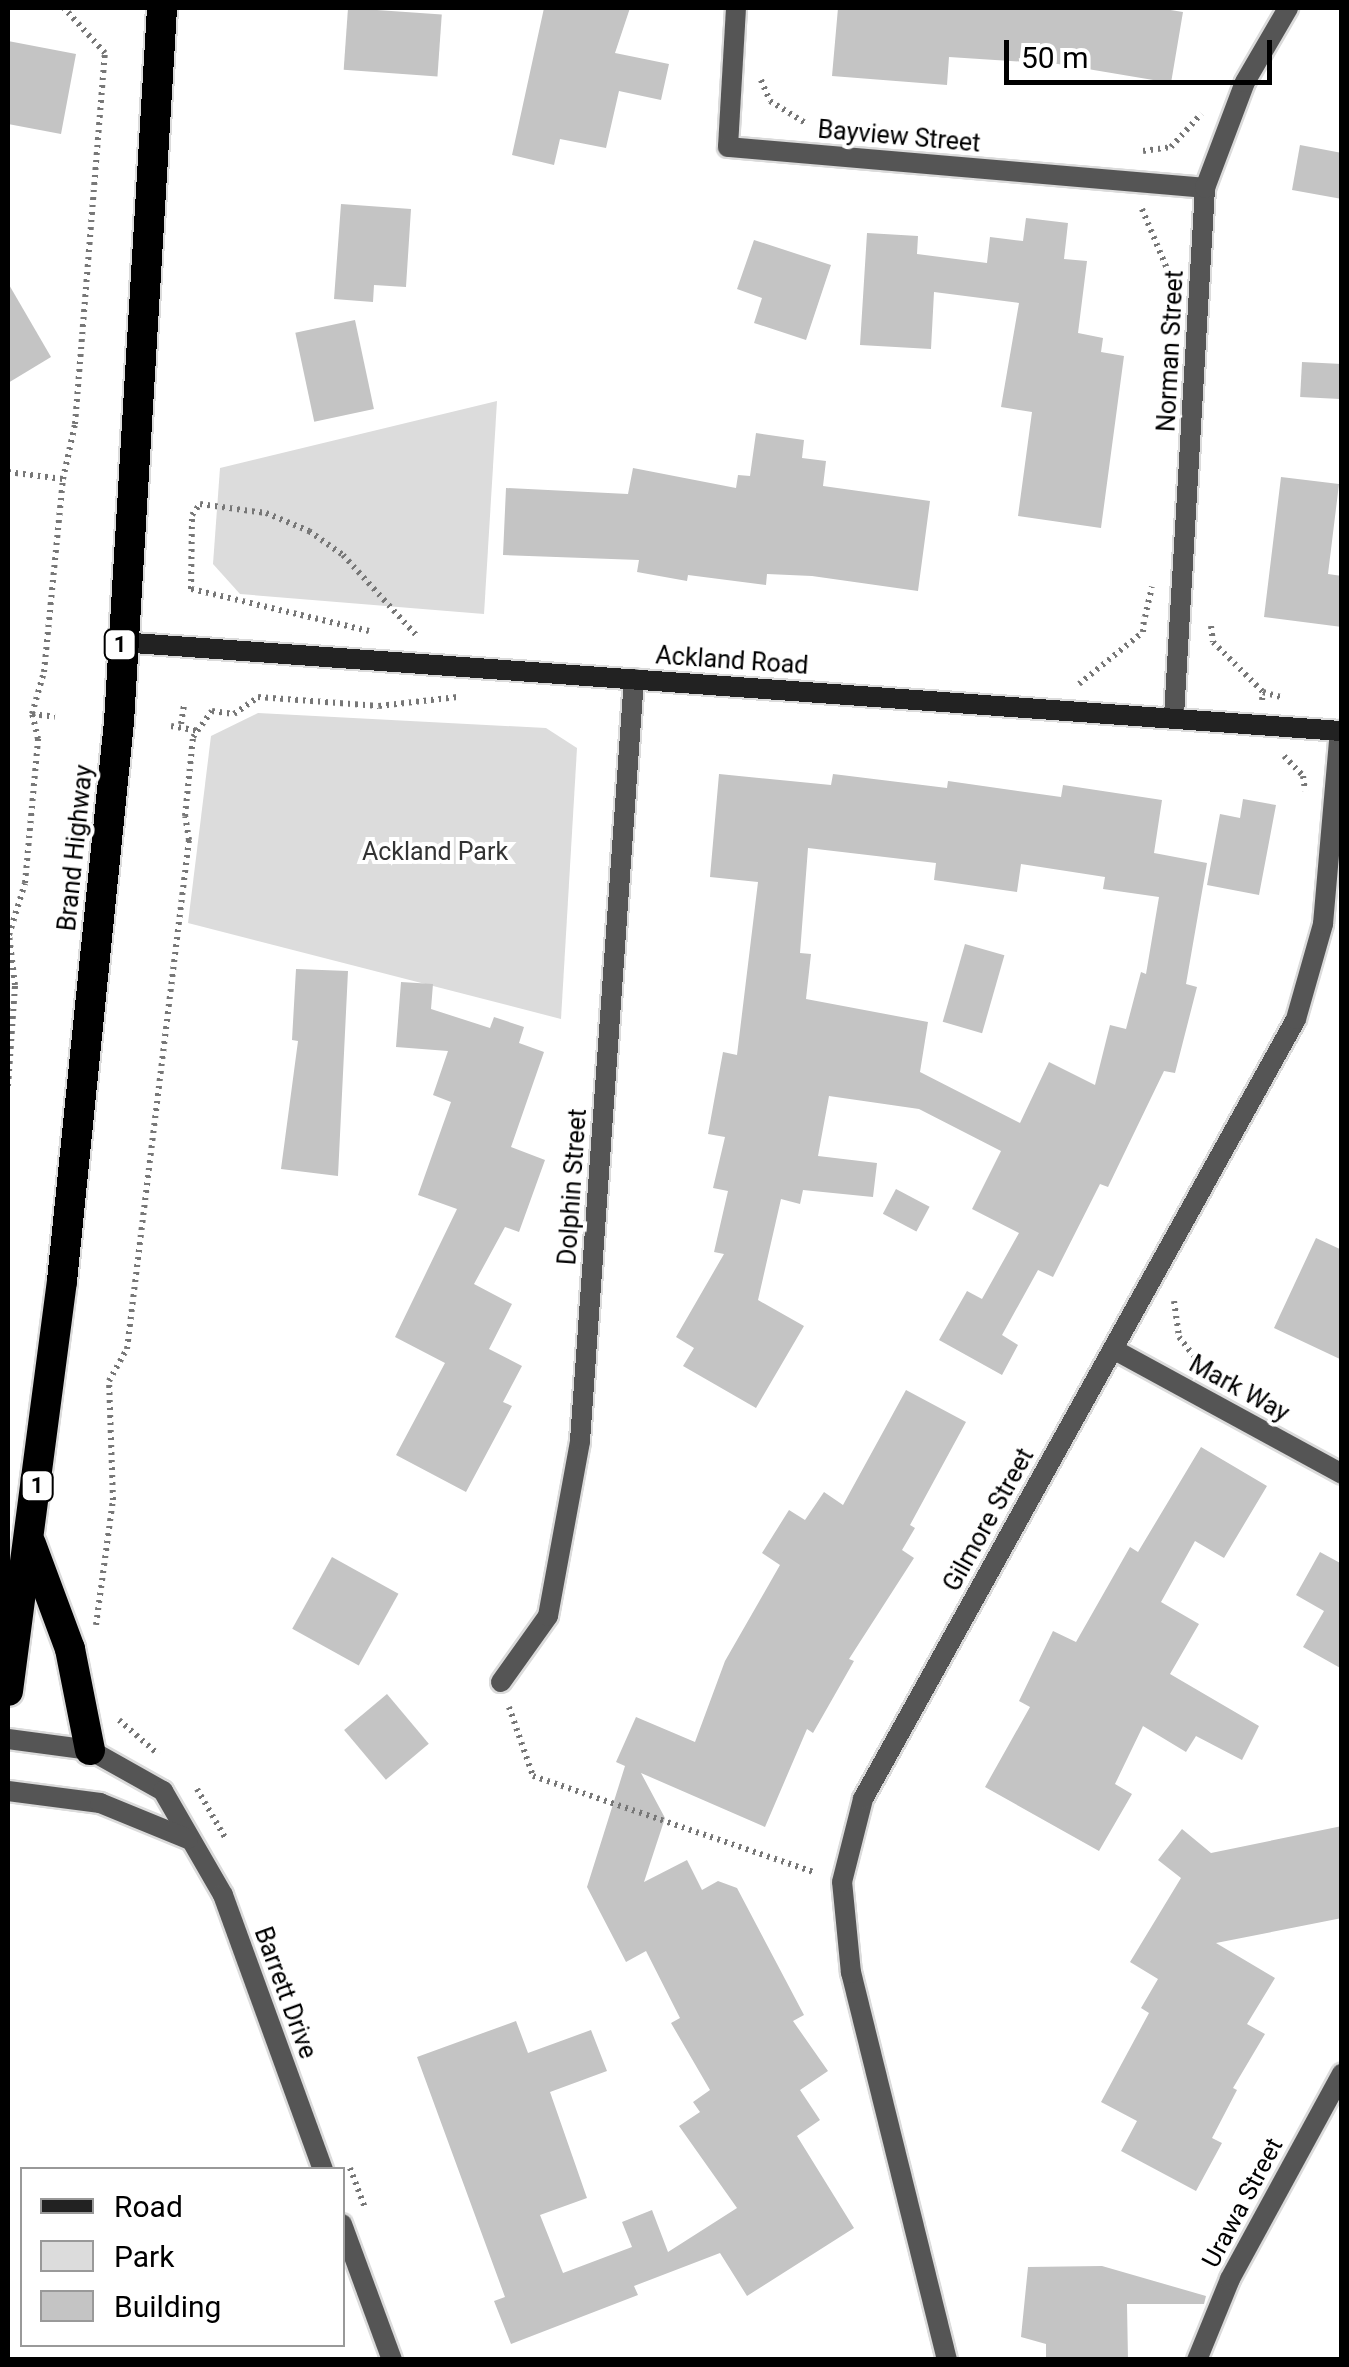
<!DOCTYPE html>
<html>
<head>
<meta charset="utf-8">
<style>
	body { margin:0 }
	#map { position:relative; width:1349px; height:2367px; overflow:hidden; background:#fff; font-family:Roboto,sans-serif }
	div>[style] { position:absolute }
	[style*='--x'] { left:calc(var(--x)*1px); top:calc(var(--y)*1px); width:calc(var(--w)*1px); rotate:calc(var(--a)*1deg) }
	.green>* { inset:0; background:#dcdcdc }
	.building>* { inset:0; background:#c4c4c4; transform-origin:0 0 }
	.path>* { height:6px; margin-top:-3px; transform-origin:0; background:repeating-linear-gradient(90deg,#777 0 2.5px,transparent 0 7.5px) }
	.roads { filter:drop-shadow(2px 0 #dbdbdb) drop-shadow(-2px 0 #dbdbdb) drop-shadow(0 2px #dbdbdb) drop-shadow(0 -2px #dbdbdb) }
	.street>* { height:20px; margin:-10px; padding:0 10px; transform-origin:10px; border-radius:10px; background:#555 }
	.secondary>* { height:20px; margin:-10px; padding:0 10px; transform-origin:10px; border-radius:10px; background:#222 }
	.highway>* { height:30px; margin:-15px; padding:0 15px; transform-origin:15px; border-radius:15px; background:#000 }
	span { translate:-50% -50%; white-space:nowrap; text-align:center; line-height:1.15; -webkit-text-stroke:8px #fff; paint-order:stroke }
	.shield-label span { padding:2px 8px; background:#fff; border:2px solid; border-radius:8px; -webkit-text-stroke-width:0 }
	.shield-label { font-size:22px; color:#000; font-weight:700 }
	.street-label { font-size:25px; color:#000 }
	.park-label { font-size:25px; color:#333 }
	.frame { position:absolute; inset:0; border:10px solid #000; pointer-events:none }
	.legend { position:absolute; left:20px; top:2167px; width:325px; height:180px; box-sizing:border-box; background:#fff; border:2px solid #999; margin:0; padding:12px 18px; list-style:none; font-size:30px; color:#000 }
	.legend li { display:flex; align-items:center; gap:20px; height:50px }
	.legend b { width:50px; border:2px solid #999 }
	.scale { position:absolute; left:1004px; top:40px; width:268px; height:45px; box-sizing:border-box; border:5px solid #000; border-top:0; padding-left:12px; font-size:30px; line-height:35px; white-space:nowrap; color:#000; -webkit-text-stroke:8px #fff; paint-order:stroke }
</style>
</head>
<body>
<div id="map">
	<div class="green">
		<i style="clip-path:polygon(497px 401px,484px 614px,240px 594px,213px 564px,220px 468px)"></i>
		<i style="clip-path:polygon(258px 713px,546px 728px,577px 748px,561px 1019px,188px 923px,211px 736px)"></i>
	</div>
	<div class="building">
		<i style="left:348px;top:8px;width:94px;height:62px;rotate:4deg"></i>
		<i style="clip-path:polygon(544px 8px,630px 8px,615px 53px,669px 64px,661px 100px,619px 91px,606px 148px,560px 139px,554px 165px,512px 155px)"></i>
		<i style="clip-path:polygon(838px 8px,1158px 8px,1183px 12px,1171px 83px,1058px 64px,949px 57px,947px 85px,832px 76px)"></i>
		<i style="clip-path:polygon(8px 41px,76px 54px,61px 134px,8px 124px)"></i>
		<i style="clip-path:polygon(1300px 145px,1342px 153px,1342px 199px,1292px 190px)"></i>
		<i style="clip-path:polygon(341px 204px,411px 209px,406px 287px,374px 285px,373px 302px,334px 299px)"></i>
		<i style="clip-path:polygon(1026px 218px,1068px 223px,1064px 259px,1087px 261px,1078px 333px,1103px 338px,1101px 352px,1124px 356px,1101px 528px,1018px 516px,1032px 412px,1001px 407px,1019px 303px,934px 292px,931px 349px,860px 345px,867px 233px,918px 236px,917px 254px,987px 263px,990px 237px,1023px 241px)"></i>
		<i style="clip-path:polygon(754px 240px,831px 265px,806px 340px,754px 323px,762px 298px,737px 289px)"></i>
		<i style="clip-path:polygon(8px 283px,51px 357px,8px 383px)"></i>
		<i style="left:355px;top:320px;width:91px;height:61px;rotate:78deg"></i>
		<i style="left:1302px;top:362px;width:40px;height:35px;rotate:3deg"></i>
		<i style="clip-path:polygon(756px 433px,804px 440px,802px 458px,826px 461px,823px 486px,930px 501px,918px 591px,812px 576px,767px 574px,766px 585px,688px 575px,687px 581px,637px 572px,639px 560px,503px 555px,506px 488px,628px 494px,633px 468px,736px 488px,738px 475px,750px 476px)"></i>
		<i style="clip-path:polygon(1281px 477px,1339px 484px,1328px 574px,1342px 576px,1342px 627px,1264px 617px)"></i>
		<i style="clip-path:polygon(evenodd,719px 774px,831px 785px,833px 774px,947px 788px,948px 781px,1061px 797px,1063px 785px,1162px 800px,1154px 853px,1207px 863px,1186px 984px,1197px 987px,1175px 1073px,1164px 1071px,1108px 1187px,1100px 1184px,1053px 1277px,1038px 1270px,1002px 1335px,1018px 1345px,1002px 1375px,939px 1340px,967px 1291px,982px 1299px,1019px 1233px,972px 1209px,1001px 1151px,919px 1109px,829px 1096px,818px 1156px,877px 1163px,873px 1197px,803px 1190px,800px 1204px,781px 1199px,758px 1300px,804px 1326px,756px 1408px,683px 1366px,694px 1348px,676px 1337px,724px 1254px,714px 1252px,728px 1191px,713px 1188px,725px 1137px,708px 1134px,723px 1052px,737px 1055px,758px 882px,710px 877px,719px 774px,808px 848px,936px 863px,934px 880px,1017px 892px,1021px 864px,1105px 877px,1103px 889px,1159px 897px,1146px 974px,1141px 972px,1126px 1029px,1110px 1025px,1095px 1085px,1049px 1062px,1020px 1123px,920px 1072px,928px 1022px,806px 999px,811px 954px,800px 953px,808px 848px)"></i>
		<i style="clip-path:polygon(1243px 799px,1276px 805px,1259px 895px,1207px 885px,1220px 814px,1240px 818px)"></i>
		<i style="left:965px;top:944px;width:41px;height:81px;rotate:16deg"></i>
		<i style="clip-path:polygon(296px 969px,348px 971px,338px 1176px,281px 1169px,298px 1041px,292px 1040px)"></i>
		<i style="clip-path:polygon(401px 982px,433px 984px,431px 1009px,490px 1028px,494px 1017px,524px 1027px,519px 1043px,544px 1052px,511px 1147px,545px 1160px,519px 1232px,505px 1227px,474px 1284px,512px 1304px,489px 1349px,522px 1366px,503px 1402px,512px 1406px,466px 1492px,396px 1455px,445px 1363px,395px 1337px,457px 1209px,418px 1195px,451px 1102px,433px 1095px,448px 1051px,396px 1047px)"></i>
		<i style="left:896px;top:1189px;width:38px;height:28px;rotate:28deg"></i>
		<i style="clip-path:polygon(1316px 1238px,1342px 1250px,1342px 1360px,1274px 1328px)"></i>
		<i style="clip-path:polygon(906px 1390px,966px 1422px,910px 1525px,915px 1528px,902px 1550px,914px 1558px,849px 1659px,854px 1661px,813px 1733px,807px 1729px,765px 1827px,641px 1773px,665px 1818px,644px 1882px,687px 1860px,702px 1890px,718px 1881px,737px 1888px,804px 2015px,793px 2021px,828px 2071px,800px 2090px,820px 2120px,797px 2136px,854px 2228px,747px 2296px,720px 2253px,634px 2286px,638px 2295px,511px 2344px,494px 2301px,505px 2297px,417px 2057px,516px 2021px,528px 2053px,591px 2030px,607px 2071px,550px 2092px,587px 2198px,540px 2215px,563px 2273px,632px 2247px,622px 2222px,652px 2210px,668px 2252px,737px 2208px,679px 2126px,700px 2112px,693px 2102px,710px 2090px,671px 2023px,680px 2018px,646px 1951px,626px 1962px,587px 1887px,625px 1766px,616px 1762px,636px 1717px,695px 1742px,725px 1661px,780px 1565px,762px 1553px,789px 1510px,805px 1520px,824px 1492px,843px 1505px)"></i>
		<i style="clip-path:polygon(1201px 1447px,1267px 1486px,1224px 1558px,1195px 1541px,1161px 1602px,1199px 1624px,1170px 1674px,1259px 1726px,1242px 1760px,1196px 1736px,1186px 1752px,1143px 1726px,1115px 1784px,1132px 1794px,1099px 1851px,985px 1787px,1030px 1707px,1019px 1701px,1053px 1631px,1076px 1642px,1130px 1547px,1138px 1552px)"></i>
		<i style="clip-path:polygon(1320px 1552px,1342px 1564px,1342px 1669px,1303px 1647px,1324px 1611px,1296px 1595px)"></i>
		<i style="left:332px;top:1557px;width:76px;height:82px;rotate:29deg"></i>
		<i style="left:387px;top:1694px;width:65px;height:56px;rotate:50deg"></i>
		<i style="clip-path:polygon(1342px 1826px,1342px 1918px,1216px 1943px,1275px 1978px,1247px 2024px,1265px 2034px,1233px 2088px,1237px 2090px,1212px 2138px,1222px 2143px,1196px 2191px,1121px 2151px,1137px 2121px,1101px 2102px,1149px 2013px,1141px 2008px,1158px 1979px,1130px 1962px,1181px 1878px,1158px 1860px,1182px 1829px,1211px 1853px)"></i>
		<i style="clip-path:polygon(1102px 2266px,1206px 2296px,1204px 2304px,1127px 2304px,1128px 2360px,1046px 2360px,1046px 2344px,1021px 2337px,1028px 2267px)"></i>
	</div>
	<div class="path">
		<i style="--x:761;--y:80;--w:23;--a:67"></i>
		<i style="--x:770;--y:101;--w:44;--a:31.9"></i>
		<i style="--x:1143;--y:151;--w:28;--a:-8"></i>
		<i style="--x:1171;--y:147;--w:45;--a:-47.7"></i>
		<i style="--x:1142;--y:209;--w:73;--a:67.3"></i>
		<i style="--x:8;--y:472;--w:55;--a:7.3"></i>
		<i style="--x:1145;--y:617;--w:31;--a:-77"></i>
		<i style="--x:1211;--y:626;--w:16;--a:83"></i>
		<i style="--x:1213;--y:642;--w:71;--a:45"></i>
		<i style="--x:369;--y:631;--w:183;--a:-166.7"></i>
		<i style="--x:191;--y:589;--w:74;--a:-89.2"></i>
		<i style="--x:192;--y:515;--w:14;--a:-54"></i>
		<i style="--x:200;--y:504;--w:67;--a:7.8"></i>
		<i style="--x:266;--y:513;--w:47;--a:22.7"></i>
		<i style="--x:309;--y:531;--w:42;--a:35.2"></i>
		<i style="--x:343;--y:555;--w:111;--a:47.6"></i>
		<i style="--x:1079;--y:684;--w:82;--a:-39.1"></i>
		<i style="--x:1143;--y:632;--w:15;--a:-86"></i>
		<i style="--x:1262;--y:700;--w:8;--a:-83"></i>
		<i style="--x:1263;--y:692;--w:19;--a:16"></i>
		<i style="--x:32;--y:714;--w:23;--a:7"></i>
		<i style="--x:181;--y:724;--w:18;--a:-81"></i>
		<i style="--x:171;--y:726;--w:27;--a:10"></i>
		<i style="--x:1284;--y:756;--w:28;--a:46"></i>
		<i style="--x:1303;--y:776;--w:15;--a:82"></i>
		<i style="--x:8;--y:1086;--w:101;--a:-86"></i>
		<i style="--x:15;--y:985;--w:50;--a:-96.8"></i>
		<i style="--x:9;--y:935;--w:54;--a:-72.9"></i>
		<i style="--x:25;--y:883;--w:145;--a:-84.8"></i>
		<i style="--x:38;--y:739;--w:26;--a:-103"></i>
		<i style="--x:32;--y:714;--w:44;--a:-74.1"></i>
		<i style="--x:44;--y:672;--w:194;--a:-84.4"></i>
		<i style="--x:63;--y:479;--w:56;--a:-77.7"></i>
		<i style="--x:75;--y:424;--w:372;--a:-85.4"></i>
		<i style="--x:105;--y:53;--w:61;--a:-132.3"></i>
		<i style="--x:1174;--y:1301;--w:36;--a:82"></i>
		<i style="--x:1179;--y:1337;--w:29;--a:52"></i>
		<i style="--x:96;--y:1625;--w:126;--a:-82.3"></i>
		<i style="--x:113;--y:1500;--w:119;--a:-91.9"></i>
		<i style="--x:109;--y:1381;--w:37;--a:-61"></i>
		<i style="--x:127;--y:1349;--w:513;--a:-83.06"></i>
		<i style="--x:189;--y:840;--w:24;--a:-99"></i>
		<i style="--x:185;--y:816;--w:79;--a:-84.2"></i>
		<i style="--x:193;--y:737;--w:32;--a:-54"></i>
		<i style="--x:212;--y:711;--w:22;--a:8"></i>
		<i style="--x:234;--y:714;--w:29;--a:-35"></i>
		<i style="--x:258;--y:697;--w:121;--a:4.3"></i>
		<i style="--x:379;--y:706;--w:79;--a:-6.6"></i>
		<i style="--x:509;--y:1707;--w:73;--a:70.8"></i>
		<i style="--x:533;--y:1776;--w:299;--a:18.9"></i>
		<i style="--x:119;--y:1720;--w:52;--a:41.1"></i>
		<i style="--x:197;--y:1789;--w:58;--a:59.9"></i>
		<i style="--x:350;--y:2168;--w:43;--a:69.4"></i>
	</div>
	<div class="roads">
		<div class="street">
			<i style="--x:736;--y:8;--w:139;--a:93.3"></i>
			<i style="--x:728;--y:147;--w:479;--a:4.9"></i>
			<i style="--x:1174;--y:716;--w:529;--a:-86.64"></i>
			<i style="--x:1205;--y:188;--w:113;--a:-69.3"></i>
			<i style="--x:1245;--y:82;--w:86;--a:-59.8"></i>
			<i style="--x:1113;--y:1349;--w:261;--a:28.6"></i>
			<i style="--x:501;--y:1682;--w:81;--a:-54.5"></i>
			<i style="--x:548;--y:1616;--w:178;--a:-79.6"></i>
			<i style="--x:580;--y:1441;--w:764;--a:-85.95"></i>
			<i style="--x:8;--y:1739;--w:83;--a:7.6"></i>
			<i style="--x:90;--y:1750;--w:84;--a:29.3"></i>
			<i style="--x:163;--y:1791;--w:120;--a:60"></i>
			<i style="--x:223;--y:1895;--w:293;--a:70"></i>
			<i style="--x:8;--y:1791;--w:93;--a:7.4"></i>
			<i style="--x:100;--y:1803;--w:95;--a:22.2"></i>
			<i style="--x:342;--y:2224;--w:145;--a:69.8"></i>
			<i style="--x:947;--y:2360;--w:399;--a:-103.9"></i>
			<i style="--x:851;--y:1973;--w:91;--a:-95.6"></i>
			<i style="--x:842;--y:1882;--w:86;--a:-75.8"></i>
			<i style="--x:863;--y:1799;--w:892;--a:-60.96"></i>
			<i style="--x:1296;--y:1019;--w:99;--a:-74.1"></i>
			<i style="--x:1323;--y:924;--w:194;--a:-85"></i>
			<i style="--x:1197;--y:2360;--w:87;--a:-67.8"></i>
			<i style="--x:1230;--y:2279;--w:234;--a:-61.4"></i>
		</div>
		<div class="secondary">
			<i style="--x:120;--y:642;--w:1225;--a:4.17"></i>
		</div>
		<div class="highway">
			<i style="--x:31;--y:1544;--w:112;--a:69.6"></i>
			<i style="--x:70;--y:1649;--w:103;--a:78.8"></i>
			<i style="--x:8;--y:1691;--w:414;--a:-82.5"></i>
			<i style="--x:62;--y:1281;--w:562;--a:-84.18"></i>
			<i style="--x:119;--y:722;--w:715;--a:-86.55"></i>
		</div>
	</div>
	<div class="shield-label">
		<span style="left:120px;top:645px">1</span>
		<span style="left:37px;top:1486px">1</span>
	</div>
	<div class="street-label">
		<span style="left:899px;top:137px;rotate:5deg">Bayview Street</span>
		<span style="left:1171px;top:351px;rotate:-87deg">Norman Street</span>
		<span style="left:732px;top:661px;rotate:4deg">Ackland Road</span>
		<span style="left:76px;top:848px;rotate:-84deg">Brand Highway</span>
		<span style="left:573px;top:1187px;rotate:-86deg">Dolphin Street</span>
		<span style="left:1239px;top:1389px;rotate:29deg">Mark Way</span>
		<span style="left:989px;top:1520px;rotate:-61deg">Gilmore Street</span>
		<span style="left:285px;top:1993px;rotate:70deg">Barrett Drive</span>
		<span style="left:1243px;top:2203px;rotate:-62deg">Urawa Street</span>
	</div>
	<div class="park-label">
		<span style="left:435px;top:852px">Ackland Park</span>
	</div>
	<div class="frame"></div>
	<ul class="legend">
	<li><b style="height:12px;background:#222"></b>Road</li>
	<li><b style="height:28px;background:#dcdcdc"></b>Park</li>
	<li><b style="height:28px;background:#c4c4c4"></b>Building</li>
	</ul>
	<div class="scale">50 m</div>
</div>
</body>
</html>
